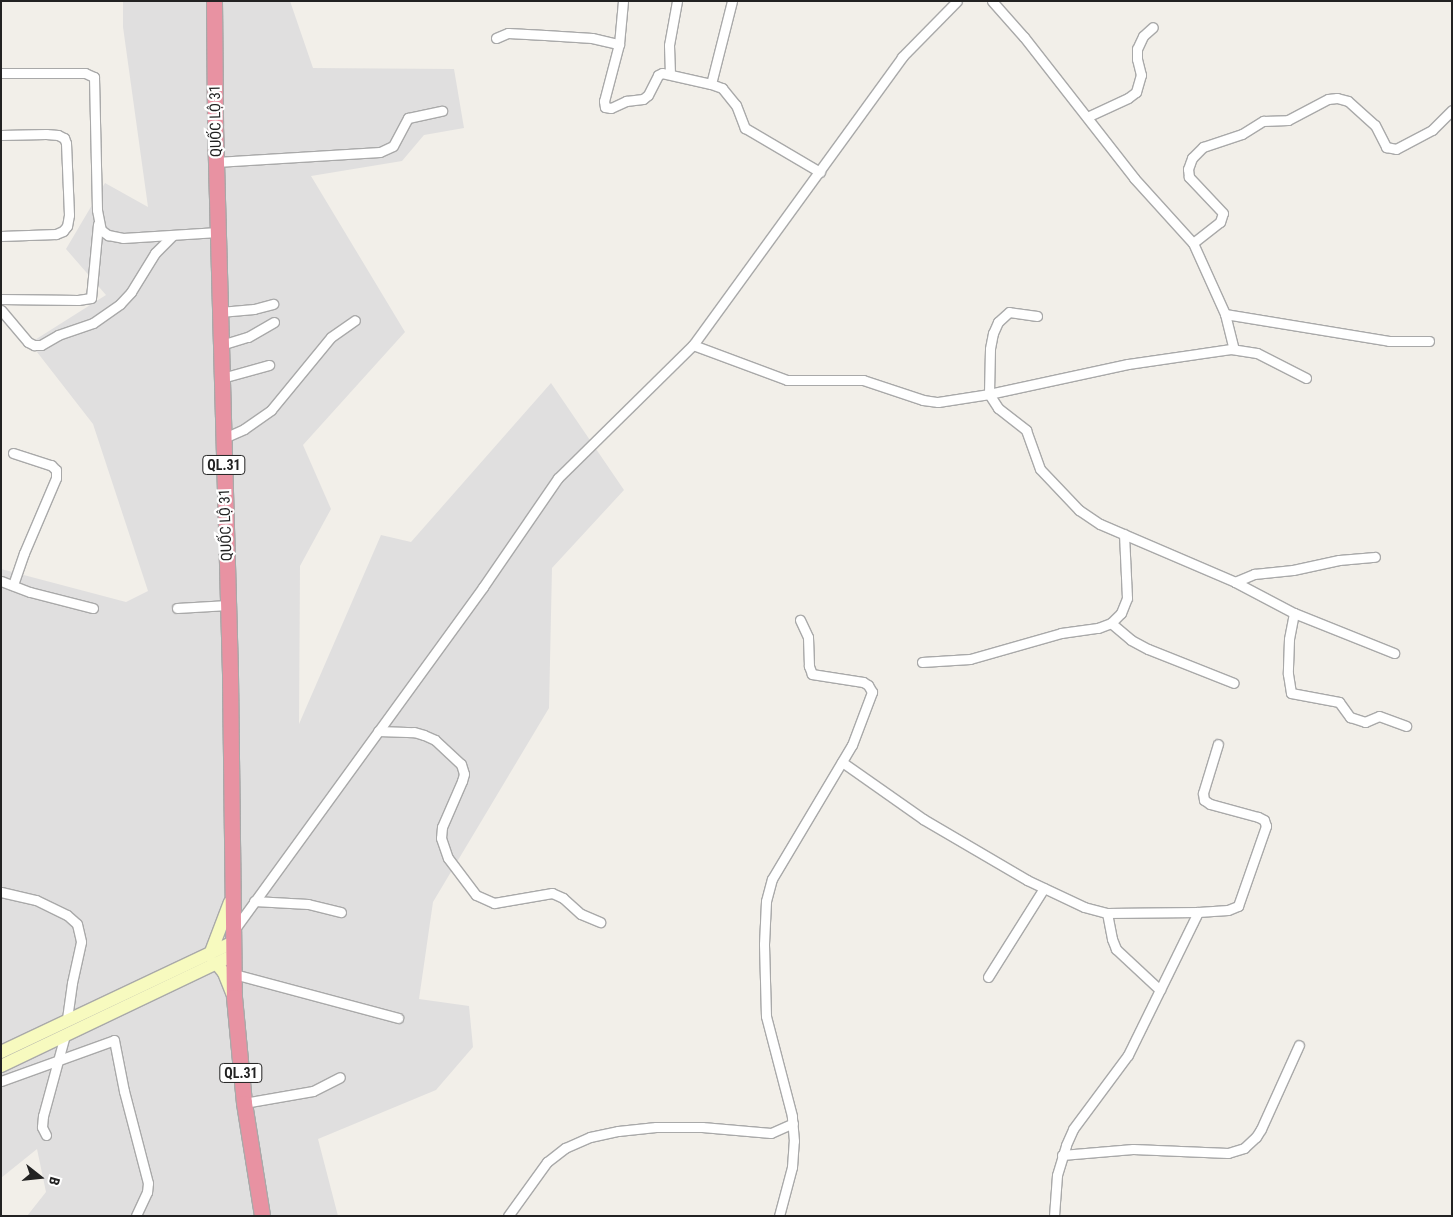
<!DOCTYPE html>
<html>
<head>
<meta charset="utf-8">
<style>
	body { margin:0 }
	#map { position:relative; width:1453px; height:1217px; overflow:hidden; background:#f2efe9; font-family:"Roboto Condensed",sans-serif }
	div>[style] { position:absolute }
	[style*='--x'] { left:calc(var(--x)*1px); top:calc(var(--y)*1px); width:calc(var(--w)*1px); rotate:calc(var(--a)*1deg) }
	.residential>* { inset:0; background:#e0dfdf }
	.roads { filter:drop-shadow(1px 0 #a9a9a9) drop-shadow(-1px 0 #a9a9a9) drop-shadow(0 1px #a9a9a9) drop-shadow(0 -1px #a9a9a9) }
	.street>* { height:9px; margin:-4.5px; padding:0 4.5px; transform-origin:4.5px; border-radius:4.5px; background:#fff }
	.secondary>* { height:12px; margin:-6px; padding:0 6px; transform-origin:6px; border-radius:6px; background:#f7fabf }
	.highway>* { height:15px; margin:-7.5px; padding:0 7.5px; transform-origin:7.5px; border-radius:7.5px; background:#e892a2 }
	span { translate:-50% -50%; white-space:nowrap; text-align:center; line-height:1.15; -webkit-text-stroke:4.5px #fff; paint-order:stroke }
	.shield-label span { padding:1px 4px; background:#fff; border:1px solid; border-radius:4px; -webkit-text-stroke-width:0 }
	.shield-label { font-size:14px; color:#222; font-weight:700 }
	.street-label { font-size:15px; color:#222 }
	.frame { position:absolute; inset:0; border:2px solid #222; pointer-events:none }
	.north { position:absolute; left:15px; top:1152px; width:50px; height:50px; -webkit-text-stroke:4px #fff; paint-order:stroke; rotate:106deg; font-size:14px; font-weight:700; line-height:20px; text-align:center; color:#222 }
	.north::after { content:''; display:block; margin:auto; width:18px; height:22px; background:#222; clip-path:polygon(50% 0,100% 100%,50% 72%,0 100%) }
</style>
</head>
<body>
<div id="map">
	<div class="residential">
		<i style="clip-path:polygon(123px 1px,290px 1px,313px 68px,454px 69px,464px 128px,424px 135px,402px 161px,311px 176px,405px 332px,303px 445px,331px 509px,300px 566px,299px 724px,381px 535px,411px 542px,551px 383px,624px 490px,552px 568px,549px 708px,433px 902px,419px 999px,469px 1006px,473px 1047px,436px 1090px,318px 1139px,338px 1216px,27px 1216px,46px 1192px,37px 1149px,1px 1178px,1px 569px,126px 602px,148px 591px,93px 424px,30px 343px,106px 295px,66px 249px,105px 183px,148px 207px,123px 27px)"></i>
	</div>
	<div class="roads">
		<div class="street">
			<i style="--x:623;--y:1;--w:43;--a:95.3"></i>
			<i style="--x:619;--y:44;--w:59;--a:104.7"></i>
			<i style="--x:604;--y:101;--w:6;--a:81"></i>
			<i style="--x:605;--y:107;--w:6;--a:9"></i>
			<i style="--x:611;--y:108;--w:17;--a:-25"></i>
			<i style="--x:626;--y:101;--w:17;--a:-7"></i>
			<i style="--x:643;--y:99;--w:6;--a:-39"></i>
			<i style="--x:648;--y:95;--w:22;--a:-63"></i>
			<i style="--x:658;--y:75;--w:4;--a:-27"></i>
			<i style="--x:662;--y:73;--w:50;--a:12.7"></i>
			<i style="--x:711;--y:84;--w:12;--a:20"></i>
			<i style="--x:722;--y:88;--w:22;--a:51"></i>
			<i style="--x:736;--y:105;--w:25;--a:69"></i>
			<i style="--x:745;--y:128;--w:87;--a:30.4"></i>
			<i style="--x:992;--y:1;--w:48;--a:48.4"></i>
			<i style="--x:1024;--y:37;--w:179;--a:52"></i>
			<i style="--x:1134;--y:178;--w:88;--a:47.8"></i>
			<i style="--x:1193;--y:243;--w:34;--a:-38"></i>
			<i style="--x:1220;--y:222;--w:9;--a:-72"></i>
			<i style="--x:1223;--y:213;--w:50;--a:-133.4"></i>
			<i style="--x:1189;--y:177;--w:8;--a:-97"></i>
			<i style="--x:1188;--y:169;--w:12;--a:-70"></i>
			<i style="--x:1192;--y:158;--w:16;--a:-45"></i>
			<i style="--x:1203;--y:147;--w:41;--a:-18.4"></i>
			<i style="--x:1242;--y:134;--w:25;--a:-32"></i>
			<i style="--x:1263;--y:121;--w:25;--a:-2"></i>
			<i style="--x:1288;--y:120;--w:45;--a:-27.7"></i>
			<i style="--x:1328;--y:99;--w:9;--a:-6"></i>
			<i style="--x:1337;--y:98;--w:11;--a:15"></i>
			<i style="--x:1348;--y:101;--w:36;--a:42"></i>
			<i style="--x:1375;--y:125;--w:25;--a:63"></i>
			<i style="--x:1386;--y:147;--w:10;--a:11"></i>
			<i style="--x:1396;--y:149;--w:41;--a:-27.8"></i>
			<i style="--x:1432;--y:130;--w:28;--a:-45"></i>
			<i style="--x:496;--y:38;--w:13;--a:-23"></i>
			<i style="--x:508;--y:33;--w:37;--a:3"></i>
			<i style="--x:545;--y:35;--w:47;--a:3.7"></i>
			<i style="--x:592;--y:38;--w:28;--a:13"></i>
			<i style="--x:1;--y:73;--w:84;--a:0"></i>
			<i style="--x:85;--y:73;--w:10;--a:24"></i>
			<i style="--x:94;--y:77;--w:133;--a:88.7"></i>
			<i style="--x:97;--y:210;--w:20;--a:79"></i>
			<i style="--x:101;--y:230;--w:9;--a:36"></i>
			<i style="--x:108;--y:235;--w:15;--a:11"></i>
			<i style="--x:123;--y:238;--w:95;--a:-3.6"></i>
			<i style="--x:670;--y:74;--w:29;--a:-92"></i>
			<i style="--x:669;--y:45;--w:45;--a:-79.7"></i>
			<i style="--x:711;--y:84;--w:86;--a:-75.8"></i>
			<i style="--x:1087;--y:117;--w:45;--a:-24.9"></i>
			<i style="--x:1128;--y:98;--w:10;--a:-37"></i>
			<i style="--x:1136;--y:92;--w:18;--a:-74"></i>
			<i style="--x:1141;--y:75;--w:16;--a:-104"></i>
			<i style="--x:1137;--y:59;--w:10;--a:-90"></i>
			<i style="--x:1137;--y:49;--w:14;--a:-65"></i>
			<i style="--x:1143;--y:36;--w:13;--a:-42"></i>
			<i style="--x:1;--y:135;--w:45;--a:-1.3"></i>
			<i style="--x:46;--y:134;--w:12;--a:5"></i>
			<i style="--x:58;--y:135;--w:7;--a:27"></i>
			<i style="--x:64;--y:138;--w:5;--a:68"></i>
			<i style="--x:66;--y:143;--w:72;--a:87.6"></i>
			<i style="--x:69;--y:215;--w:11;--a:100"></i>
			<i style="--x:67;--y:226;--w:6;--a:129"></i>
			<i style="--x:63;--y:231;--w:8;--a:157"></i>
			<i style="--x:56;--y:234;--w:55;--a:177.9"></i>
			<i style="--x:216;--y:162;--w:164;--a:-3.5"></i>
			<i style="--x:380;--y:152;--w:14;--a:-25"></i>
			<i style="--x:393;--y:146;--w:32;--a:-62"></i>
			<i style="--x:408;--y:118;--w:35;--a:-12"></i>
			<i style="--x:1193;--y:243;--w:78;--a:65.7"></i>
			<i style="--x:1225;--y:314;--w:36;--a:76"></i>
			<i style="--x:1;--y:299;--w:77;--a:0.7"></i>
			<i style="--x:78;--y:300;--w:13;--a:-9"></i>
			<i style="--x:91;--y:298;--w:74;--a:-84.6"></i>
			<i style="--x:1;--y:310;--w:42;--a:49.8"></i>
			<i style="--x:28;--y:342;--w:7;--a:27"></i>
			<i style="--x:34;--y:345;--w:7;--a:0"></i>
			<i style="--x:41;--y:345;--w:20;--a:-30"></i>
			<i style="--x:58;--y:335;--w:37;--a:-19"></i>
			<i style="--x:93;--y:323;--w:33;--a:-35"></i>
			<i style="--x:120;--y:304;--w:16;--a:-47"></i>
			<i style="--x:131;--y:292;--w:46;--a:-58.4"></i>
			<i style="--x:155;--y:253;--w:25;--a:-45"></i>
			<i style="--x:220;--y:312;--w:34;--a:-5"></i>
			<i style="--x:254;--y:309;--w:20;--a:-15"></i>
			<i style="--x:1225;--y:314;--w:166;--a:9.3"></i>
			<i style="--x:1389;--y:341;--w:40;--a:0"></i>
			<i style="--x:1037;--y:316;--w:28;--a:-172"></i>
			<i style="--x:1009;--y:312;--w:15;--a:138"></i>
			<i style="--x:998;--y:322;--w:12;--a:114"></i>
			<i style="--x:993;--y:333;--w:16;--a:101"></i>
			<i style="--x:990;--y:349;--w:45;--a:91.3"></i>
			<i style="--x:989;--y:394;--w:17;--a:57"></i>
			<i style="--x:998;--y:408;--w:36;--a:38"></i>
			<i style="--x:1026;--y:430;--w:41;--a:70.3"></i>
			<i style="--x:1040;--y:469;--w:57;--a:46.4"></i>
			<i style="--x:1079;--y:510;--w:25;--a:34"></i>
			<i style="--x:1100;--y:524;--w:147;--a:23.2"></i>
			<i style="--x:1235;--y:582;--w:67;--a:27.7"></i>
			<i style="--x:1294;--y:613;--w:108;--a:21.8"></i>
			<i style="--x:221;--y:345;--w:28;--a:-17"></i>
			<i style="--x:248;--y:337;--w:30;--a:-30"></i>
			<i style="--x:693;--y:345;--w:100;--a:20.4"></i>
			<i style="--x:787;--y:380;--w:76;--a:0"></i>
			<i style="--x:863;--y:380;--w:63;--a:18.4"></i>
			<i style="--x:923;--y:400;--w:15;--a:8"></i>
			<i style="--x:938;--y:402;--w:52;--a:-8.9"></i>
			<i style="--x:989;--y:394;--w:142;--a:-12.2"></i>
			<i style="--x:1128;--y:364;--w:104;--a:-8.3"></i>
			<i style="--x:1231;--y:349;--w:26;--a:9"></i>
			<i style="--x:1257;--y:353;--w:55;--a:27"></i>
			<i style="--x:222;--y:378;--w:49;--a:-15.5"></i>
			<i style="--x:224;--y:438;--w:22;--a:-24"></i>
			<i style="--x:244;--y:429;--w:33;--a:-35"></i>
			<i style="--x:271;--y:410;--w:94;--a:-50.6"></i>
			<i style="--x:331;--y:337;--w:29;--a:-35"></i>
			<i style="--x:13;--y:453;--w:40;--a:18"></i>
			<i style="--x:51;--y:465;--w:7;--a:45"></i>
			<i style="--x:56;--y:470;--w:8;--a:90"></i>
			<i style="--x:56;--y:478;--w:82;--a:113.1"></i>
			<i style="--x:24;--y:553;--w:34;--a:109"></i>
			<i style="--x:1;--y:581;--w:31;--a:21"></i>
			<i style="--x:30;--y:592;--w:65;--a:14.3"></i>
			<i style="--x:1235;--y:582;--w:21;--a:-23"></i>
			<i style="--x:1254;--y:574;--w:39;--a:-6"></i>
			<i style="--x:1293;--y:570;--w:47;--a:-12.3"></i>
			<i style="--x:1339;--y:560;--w:36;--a:-5"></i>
			<i style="--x:177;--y:608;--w:51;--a:-3.4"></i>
			<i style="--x:1294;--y:613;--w:26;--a:101"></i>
			<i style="--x:1289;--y:639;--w:35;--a:92"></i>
			<i style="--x:1288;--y:674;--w:19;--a:81"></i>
			<i style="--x:1291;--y:693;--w:49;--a:10.6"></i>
			<i style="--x:1339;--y:702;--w:19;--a:54"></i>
			<i style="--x:1350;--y:717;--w:16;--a:18"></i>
			<i style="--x:1365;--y:722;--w:15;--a:-23"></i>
			<i style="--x:1379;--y:716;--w:29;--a:20"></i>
			<i style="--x:1111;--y:623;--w:26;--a:40"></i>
			<i style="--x:1131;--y:640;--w:19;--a:28"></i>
			<i style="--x:1148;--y:649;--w:92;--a:21.6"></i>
			<i style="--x:922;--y:662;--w:48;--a:-3.6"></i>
			<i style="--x:970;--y:659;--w:95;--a:-15.9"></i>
			<i style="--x:1061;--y:633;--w:37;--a:-8"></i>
			<i style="--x:1098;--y:628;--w:14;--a:-21"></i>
			<i style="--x:1111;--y:623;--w:14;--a:-45"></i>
			<i style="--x:1121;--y:613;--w:16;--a:-68"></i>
			<i style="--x:1127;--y:598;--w:64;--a:-92.7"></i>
			<i style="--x:378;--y:731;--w:36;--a:2"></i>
			<i style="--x:414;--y:732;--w:10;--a:17"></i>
			<i style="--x:424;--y:735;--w:12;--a:24"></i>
			<i style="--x:435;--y:740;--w:35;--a:43"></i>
			<i style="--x:461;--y:764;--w:10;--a:73"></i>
			<i style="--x:464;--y:774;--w:7;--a:106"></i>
			<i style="--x:462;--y:781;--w:50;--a:113.5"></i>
			<i style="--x:442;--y:827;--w:11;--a:95"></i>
			<i style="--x:441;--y:838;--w:21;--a:71"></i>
			<i style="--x:448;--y:858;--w:46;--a:52.9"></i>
			<i style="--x:476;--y:895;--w:20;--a:24"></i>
			<i style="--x:494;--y:903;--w:59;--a:-9.8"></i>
			<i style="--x:552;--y:893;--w:12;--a:24"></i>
			<i style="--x:563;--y:898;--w:24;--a:42"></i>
			<i style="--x:581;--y:914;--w:21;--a:23"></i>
			<i style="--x:842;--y:762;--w:99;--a:35.1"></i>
			<i style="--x:923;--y:819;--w:121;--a:30.4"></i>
			<i style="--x:1027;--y:880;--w:63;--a:25.3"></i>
			<i style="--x:1084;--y:907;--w:24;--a:15"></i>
			<i style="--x:1107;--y:913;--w:91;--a:-0.6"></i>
			<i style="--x:1198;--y:912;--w:30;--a:-4"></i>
			<i style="--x:1228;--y:910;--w:11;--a:-22"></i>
			<i style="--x:1238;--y:906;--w:85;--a:-70.7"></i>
			<i style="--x:1266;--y:826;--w:6;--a:-108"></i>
			<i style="--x:1264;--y:820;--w:7;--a:-153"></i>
			<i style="--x:1258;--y:817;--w:50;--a:-164.8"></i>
			<i style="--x:1210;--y:804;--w:7;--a:-146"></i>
			<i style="--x:1204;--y:800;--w:7;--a:-98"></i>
			<i style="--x:1203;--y:793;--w:51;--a:-73"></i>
			<i style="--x:1;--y:892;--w:36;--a:13"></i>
			<i style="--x:36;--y:900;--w:34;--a:26"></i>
			<i style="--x:67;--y:915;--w:13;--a:42"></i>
			<i style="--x:77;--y:924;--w:18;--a:77"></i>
			<i style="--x:81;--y:942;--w:42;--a:102.4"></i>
			<i style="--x:72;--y:983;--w:37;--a:98"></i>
			<i style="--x:254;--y:901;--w:54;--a:3.2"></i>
			<i style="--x:308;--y:904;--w:34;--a:14"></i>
			<i style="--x:1107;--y:913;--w:26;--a:79"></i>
			<i style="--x:1112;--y:939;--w:11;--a:68"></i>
			<i style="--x:1116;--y:949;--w:60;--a:43"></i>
			<i style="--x:234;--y:930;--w:424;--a:-54"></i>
			<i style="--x:483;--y:587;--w:132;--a:-55.5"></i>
			<i style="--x:558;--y:478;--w:190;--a:-44.6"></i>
			<i style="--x:693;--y:345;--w:356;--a:-54"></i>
			<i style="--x:902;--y:57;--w:78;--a:-45.5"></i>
			<i style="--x:234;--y:974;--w:170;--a:15"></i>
			<i style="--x:988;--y:977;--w:105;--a:-57.8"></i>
			<i style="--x:1;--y:1081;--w:120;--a:-19.9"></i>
			<i style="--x:114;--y:1040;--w:52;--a:78.9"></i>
			<i style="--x:124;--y:1091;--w:95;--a:75.4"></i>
			<i style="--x:148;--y:1183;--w:9;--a:96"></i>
			<i style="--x:147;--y:1192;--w:26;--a:115"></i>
			<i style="--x:244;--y:1103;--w:70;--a:-9.9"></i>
			<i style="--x:313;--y:1091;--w:30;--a:-27"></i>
			<i style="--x:46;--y:1135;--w:9;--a:-117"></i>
			<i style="--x:42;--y:1127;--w:11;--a:-85"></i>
			<i style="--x:43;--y:1116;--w:84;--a:-74.8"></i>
			<i style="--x:1062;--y:1155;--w:71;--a:-4.8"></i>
			<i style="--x:1133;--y:1149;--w:95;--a:2.4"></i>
			<i style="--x:1228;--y:1153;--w:17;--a:-17"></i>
			<i style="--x:1244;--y:1148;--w:16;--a:-43"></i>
			<i style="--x:1256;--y:1137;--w:9;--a:-58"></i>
			<i style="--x:1261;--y:1129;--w:92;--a:-65.7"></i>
			<i style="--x:508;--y:1216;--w:67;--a:-54.2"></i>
			<i style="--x:547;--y:1162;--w:23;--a:-38"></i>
			<i style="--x:565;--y:1148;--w:27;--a:-24"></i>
			<i style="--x:590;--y:1137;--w:29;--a:-12"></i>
			<i style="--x:618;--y:1131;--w:38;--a:-6"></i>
			<i style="--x:656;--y:1127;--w:46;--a:0"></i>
			<i style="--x:702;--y:1127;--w:69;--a:5"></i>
			<i style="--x:771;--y:1133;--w:24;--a:-24"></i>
			<i style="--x:779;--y:1216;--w:51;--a:-75.1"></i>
			<i style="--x:792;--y:1167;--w:26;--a:-86"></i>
			<i style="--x:794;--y:1141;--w:25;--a:-95"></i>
			<i style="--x:792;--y:1116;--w:103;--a:-104.6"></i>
			<i style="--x:766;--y:1016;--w:72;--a:-91.6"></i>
			<i style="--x:764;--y:944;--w:43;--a:-87.3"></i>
			<i style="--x:766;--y:901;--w:23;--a:-75"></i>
			<i style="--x:772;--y:879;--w:156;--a:-59.2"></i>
			<i style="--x:852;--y:745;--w:57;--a:-69.3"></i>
			<i style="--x:872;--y:692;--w:8;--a:-120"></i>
			<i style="--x:868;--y:685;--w:6;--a:-149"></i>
			<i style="--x:863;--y:682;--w:52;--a:-171.1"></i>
			<i style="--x:812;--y:674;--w:9;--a:-111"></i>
			<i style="--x:809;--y:666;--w:29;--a:-92"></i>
			<i style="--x:808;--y:637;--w:19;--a:-115"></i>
			<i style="--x:1054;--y:1216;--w:41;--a:-85.8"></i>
			<i style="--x:1057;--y:1175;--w:31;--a:-73"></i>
			<i style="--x:1066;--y:1145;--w:17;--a:-66"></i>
			<i style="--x:1073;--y:1129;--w:92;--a:-53.4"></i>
			<i style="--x:1128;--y:1055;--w:159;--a:-63.9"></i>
		</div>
		<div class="secondary">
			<i style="--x:211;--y:952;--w:53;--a:-69.2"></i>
			<i style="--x:213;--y:963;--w:4;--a:14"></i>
			<i style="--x:217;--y:964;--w:11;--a:52"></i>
			<i style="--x:224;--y:973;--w:22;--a:68"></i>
			<i style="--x:1;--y:1052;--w:258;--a:-25.3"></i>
			<i style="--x:1;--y:1066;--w:258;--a:-25.5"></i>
		</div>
		<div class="highway">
			<i style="--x:214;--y:1;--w:125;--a:89.5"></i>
			<i style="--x:215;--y:126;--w:549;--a:88.43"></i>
			<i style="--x:230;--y:675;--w:322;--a:89.3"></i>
			<i style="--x:234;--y:997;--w:106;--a:84.6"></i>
			<i style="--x:244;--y:1103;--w:114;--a:80.9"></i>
		</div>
	</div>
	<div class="shield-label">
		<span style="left:224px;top:465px">QL.31</span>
		<span style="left:241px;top:1073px">QL.31</span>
	</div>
	<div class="street-label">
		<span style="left:216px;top:121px;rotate:-91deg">QUỐC LỘ 31</span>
		<span style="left:226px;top:525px;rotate:-92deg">QUỐC LỘ 31</span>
	</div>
	<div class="frame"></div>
	<div class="north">B</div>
</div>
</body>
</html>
